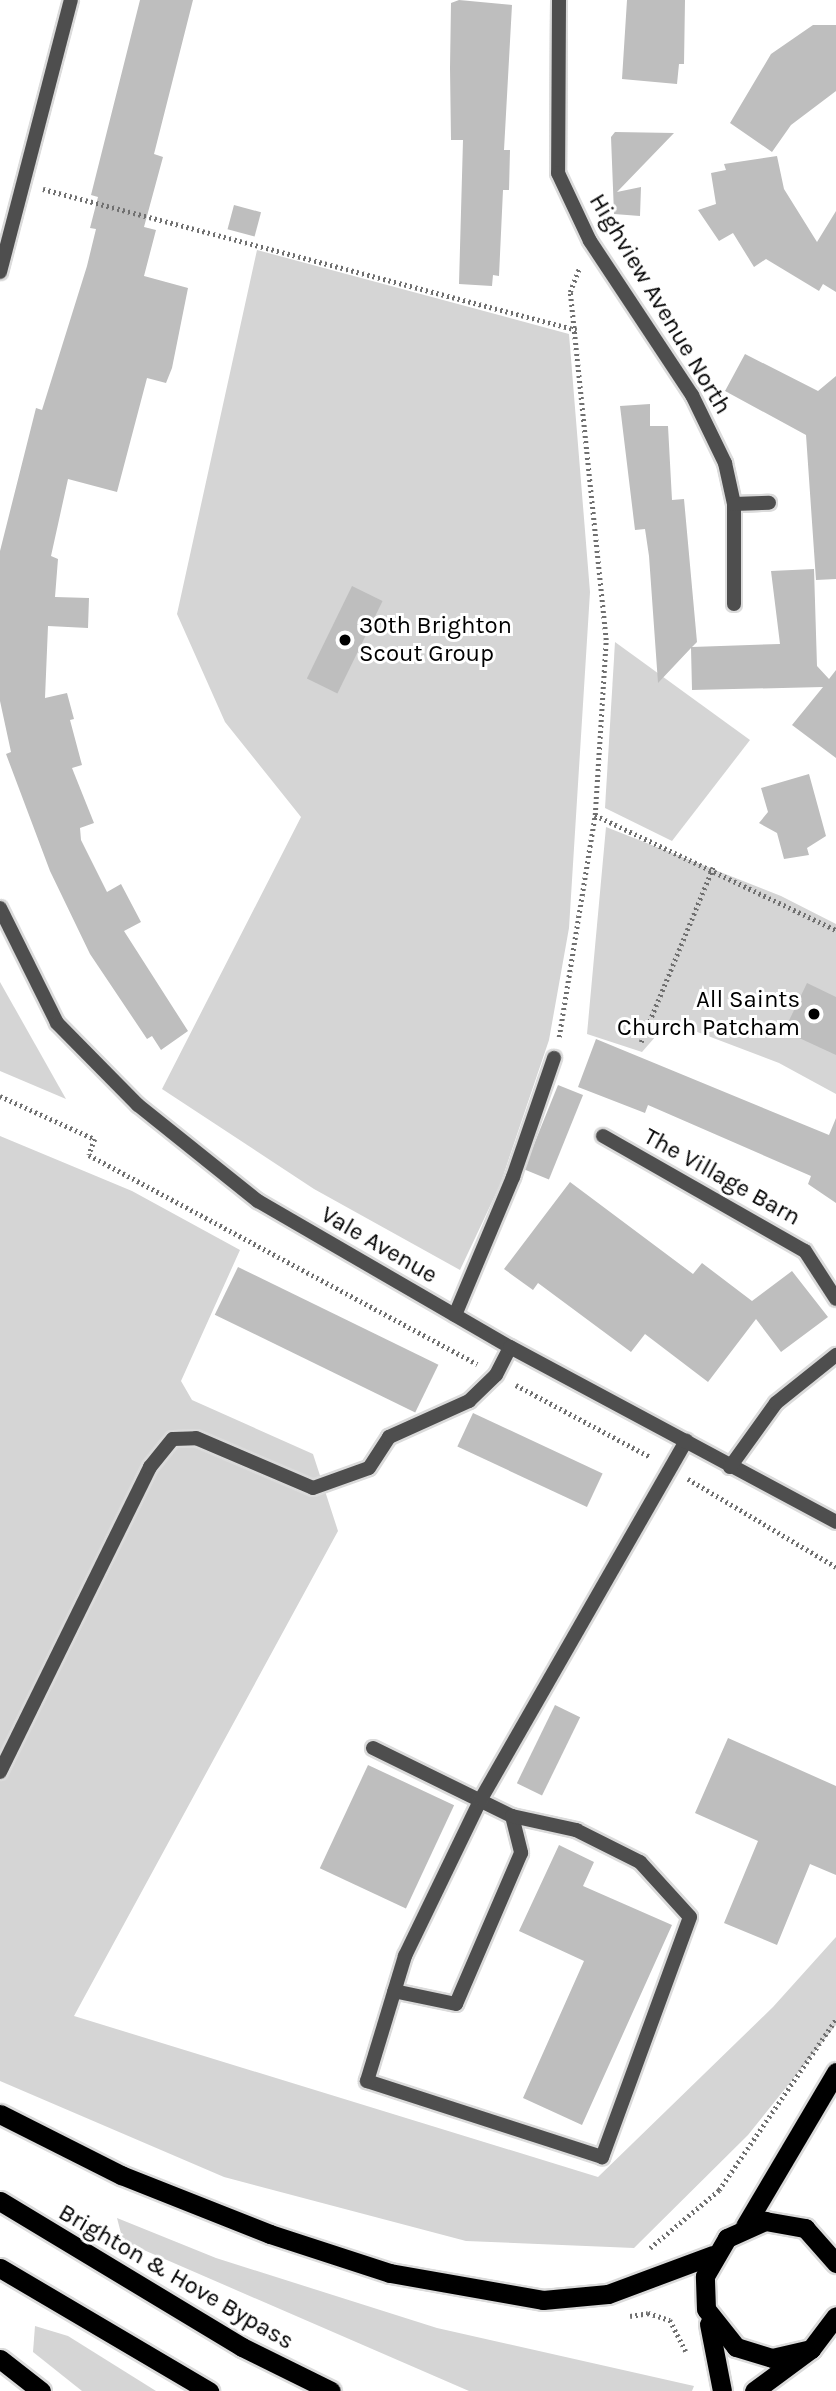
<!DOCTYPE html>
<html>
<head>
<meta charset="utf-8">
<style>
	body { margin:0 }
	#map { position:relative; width:836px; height:2391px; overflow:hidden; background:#fff; font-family:Karla,sans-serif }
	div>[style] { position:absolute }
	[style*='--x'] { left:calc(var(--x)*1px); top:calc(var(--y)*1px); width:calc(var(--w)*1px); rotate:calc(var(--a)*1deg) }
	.green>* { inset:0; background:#d5d5d5 }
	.building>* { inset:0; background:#bebebe; transform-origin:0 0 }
	.path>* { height:4.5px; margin-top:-2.25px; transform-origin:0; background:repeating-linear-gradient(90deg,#707070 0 2px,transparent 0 5.5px) }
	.roads { filter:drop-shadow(2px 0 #dbdbdb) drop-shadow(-2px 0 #dbdbdb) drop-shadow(0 2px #dbdbdb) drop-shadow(0 -2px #dbdbdb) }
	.service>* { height:14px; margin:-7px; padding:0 7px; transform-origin:7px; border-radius:7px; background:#4e4e4e }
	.minor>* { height:14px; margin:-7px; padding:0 7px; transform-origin:7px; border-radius:7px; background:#4e4e4e }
	.trunk>* { height:19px; margin:-9.5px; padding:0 9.5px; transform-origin:9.5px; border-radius:9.5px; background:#000 }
	.dots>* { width:19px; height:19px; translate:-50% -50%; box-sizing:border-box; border:4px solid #fff; border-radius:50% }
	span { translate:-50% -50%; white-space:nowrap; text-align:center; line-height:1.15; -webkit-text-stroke:6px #fff; paint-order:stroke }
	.street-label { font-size:24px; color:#000 }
	.poi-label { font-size:24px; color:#000 }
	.left { translate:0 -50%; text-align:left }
	.right { translate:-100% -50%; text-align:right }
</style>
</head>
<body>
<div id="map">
	<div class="green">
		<i style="clip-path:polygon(257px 250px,569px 334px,590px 592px,569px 928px,549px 1040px,500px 1185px,460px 1270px,314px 1189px,162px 1089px,301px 817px,225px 722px,177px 614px)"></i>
		<i style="clip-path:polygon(615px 642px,750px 740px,672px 841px,605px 808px)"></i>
		<i style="clip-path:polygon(606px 827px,781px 896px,836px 924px,836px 1094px,779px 1063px,679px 1025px,656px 1036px,642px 1052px,587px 1034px)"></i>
		<i style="clip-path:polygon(0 982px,66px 1099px,0 1071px)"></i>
		<i style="clip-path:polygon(0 1136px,132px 1191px,240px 1250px,181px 1381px,192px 1400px,313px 1454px,338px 1531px,74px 2016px,598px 2177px,773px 2007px,836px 1937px,836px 2025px,748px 2135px,634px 2248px,466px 2241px,224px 2177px,0 2081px)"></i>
		<i style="clip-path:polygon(117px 2218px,216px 2258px,437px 2328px,694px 2386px,692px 2391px,469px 2391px,123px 2241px)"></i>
		<i style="clip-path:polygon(35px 2326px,68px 2336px,156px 2391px,82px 2391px,33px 2352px)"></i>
	</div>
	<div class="building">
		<i style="clip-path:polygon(140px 0,193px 0,154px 154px,163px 157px,144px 227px,156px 230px,144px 276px,188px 288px,172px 368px,166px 383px,147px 378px,117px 492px,68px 479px,51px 556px,58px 559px,55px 597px,89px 598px,88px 628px,48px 626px,45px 698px,67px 693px,74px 719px,70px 720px,82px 765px,72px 768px,94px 823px,80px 828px,81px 840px,107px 892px,121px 884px,141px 922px,124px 931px,188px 1031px,161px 1050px,152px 1036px,147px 1039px,90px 954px,50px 871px,6px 754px,11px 752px,0 701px,0 551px,36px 408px,42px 410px,87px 266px,96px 229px,90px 228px,98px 197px,91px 195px)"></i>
		<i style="clip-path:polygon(459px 0,512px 5px,504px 150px,510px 150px,509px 190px,503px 190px,499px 276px,493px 275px,492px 286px,459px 284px,463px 140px,451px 140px,450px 68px,451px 3px)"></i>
		<i style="clip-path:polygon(627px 0,685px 0,684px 64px,679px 64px,677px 84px,622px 79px)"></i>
		<i style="clip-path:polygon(813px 25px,836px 25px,836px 91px,791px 125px,772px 152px,730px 123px,771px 54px)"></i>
		<i style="clip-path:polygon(615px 132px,674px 133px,617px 192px,641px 187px,640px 216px,614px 214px,611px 137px)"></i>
		<i style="clip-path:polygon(777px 156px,784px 189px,817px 242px,836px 211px,836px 292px,823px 284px,819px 291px,766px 259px,754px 267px,733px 233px,719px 241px,698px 210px,716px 204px,711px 173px,726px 170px,724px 164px)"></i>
		<i style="left:234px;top:205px;width:28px;height:25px;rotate:15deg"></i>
		<i style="clip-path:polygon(745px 354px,818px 391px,836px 376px,836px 579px,816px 580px,806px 435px,725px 391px)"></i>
		<i style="clip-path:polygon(650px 404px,650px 426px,668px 426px,672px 500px,684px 499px,697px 642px,692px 647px,780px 644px,771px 571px,814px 569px,817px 666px,829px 679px,836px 670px,836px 758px,792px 725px,823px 687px,692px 690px,691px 648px,658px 683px,649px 556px,645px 529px,635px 530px,620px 406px)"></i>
		<i style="left:352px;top:586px;width:34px;height:103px;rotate:26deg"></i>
		<i style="clip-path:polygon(809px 774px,826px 836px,807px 848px,809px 855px,784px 859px,777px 833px,759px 823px,768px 812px,761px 788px)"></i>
		<i style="clip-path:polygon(807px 983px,836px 997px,836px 1055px,784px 1031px)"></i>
		<i style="clip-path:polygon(596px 1039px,829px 1135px,836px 1118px,836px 1203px,808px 1184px,811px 1176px,648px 1105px,645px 1113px,578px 1087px)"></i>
		<i style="left:558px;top:1085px;width:27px;height:91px;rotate:22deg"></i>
		<i style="clip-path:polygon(570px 1182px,693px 1274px,702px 1263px,752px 1301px,792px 1271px,828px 1317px,781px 1352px,756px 1319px,708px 1382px,645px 1334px,631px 1352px,538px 1283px,533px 1290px,504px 1269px)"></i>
		<i style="left:238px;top:1267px;width:223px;height:53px;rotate:26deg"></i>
		<i style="left:473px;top:1413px;width:143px;height:37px;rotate:25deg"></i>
		<i style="left:555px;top:1705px;width:28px;height:87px;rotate:26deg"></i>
		<i style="clip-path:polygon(728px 1738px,836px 1786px,836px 1875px,810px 1864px,777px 1945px,724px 1923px,758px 1841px,695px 1813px)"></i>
		<i style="left:368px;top:1765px;width:95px;height:114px;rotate:25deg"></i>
		<i style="clip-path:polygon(559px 1845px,594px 1862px,583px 1886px,672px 1925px,582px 2125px,523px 2098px,584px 1961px,519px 1931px)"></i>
	</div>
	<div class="path">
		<i style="--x:43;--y:189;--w:552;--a:14.79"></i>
		<i style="--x:595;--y:815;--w:267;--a:25.5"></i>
		<i style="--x:559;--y:1037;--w:225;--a:-80.8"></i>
		<i style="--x:595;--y:815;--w:175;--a:-86.4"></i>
		<i style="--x:606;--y:640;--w:350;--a:-95.9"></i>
		<i style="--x:570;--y:292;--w:26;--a:-69"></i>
		<i style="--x:641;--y:1042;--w:189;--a:-67.6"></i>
		<i style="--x:0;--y:1096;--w:104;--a:24.4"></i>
		<i style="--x:95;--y:1139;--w:17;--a:111"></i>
		<i style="--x:89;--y:1155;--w:441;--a:28.3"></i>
		<i style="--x:516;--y:1385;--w:152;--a:28.2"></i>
		<i style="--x:688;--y:1479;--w:172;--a:30.7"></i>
		<i style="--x:650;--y:2248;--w:90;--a:-40"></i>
		<i style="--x:719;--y:2190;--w:207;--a:-55.6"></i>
		<i style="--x:630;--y:2316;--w:18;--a:-9"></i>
		<i style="--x:648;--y:2313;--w:23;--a:18"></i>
		<i style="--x:670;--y:2320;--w:35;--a:63"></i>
	</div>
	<div class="roads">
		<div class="service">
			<i style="--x:603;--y:1136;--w:232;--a:29.7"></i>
			<i style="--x:805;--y:1251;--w:57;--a:57.1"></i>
			<i style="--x:455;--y:1315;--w:150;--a:-67.2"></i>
			<i style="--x:513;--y:1177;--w:126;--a:-71"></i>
			<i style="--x:373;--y:1748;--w:155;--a:26.1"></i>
			<i style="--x:512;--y:1816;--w:38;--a:76"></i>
			<i style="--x:521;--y:1853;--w:164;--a:113.3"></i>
			<i style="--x:456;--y:2004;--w:63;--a:-168.2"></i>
			<i style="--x:0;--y:1772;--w:340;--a:-63.8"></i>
			<i style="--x:150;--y:1467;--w:36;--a:-51"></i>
			<i style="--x:173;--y:1439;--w:23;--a:-2"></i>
			<i style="--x:196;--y:1438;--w:127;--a:23.1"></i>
			<i style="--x:313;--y:1488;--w:59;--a:-19.7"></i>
			<i style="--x:369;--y:1468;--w:37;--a:-57"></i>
			<i style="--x:389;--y:1437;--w:88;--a:-24.2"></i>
			<i style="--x:469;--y:1401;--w:37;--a:-44"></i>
			<i style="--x:496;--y:1375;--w:31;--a:-63"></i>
			<i style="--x:512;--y:1816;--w:66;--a:12.3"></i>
			<i style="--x:576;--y:1830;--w:72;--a:26.6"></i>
			<i style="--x:640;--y:1862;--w:74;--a:47.7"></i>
			<i style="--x:690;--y:1917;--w:256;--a:110.1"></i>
			<i style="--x:602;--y:2157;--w:247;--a:-162.1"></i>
			<i style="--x:367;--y:2081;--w:131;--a:-73.1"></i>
			<i style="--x:405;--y:1956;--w:174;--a:-64.2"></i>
			<i style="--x:481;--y:1799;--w:413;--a:-60.2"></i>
		</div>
		<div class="minor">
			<i style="--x:559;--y:0;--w:173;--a:90.3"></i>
			<i style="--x:558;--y:173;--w:75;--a:64.8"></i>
			<i style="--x:590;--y:241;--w:185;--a:56.5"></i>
			<i style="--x:692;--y:395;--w:76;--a:64.1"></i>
			<i style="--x:725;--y:463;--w:42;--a:77.6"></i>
			<i style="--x:734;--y:504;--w:100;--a:90"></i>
			<i style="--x:0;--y:272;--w:281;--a:-75.4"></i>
			<i style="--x:734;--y:504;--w:35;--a:-2"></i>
			<i style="--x:0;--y:908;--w:128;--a:63.6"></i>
			<i style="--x:57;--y:1023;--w:115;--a:45.4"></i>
			<i style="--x:138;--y:1105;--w:154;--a:38.7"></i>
			<i style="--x:258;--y:1201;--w:291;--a:30.1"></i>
			<i style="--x:510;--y:1347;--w:370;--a:28.2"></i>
			<i style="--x:730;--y:1467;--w:79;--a:-54.3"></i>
			<i style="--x:776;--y:1403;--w:77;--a:-38.7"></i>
		</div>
		<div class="trunk">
			<i style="--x:0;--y:2114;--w:136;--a:26.8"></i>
			<i style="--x:121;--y:2175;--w:160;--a:21.6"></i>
			<i style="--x:270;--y:2234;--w:126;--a:18"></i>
			<i style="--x:390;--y:2273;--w:155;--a:10"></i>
			<i style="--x:543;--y:2300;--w:65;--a:-5.3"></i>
			<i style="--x:608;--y:2294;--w:112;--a:-20.4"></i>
			<i style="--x:0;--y:2201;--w:283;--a:31.1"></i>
			<i style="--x:242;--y:2347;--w:99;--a:26.3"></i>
			<i style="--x:745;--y:2226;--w:179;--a:-59.4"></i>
			<i style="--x:0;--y:2268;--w:243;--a:30.5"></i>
			<i style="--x:709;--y:2324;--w:68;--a:79"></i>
			<i style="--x:811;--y:2349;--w:40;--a:167"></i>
			<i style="--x:772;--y:2358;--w:38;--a:-163"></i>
			<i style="--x:736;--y:2347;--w:48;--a:-128.3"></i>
			<i style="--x:706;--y:2309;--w:33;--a:-92"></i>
			<i style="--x:705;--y:2276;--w:44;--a:-59.9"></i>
			<i style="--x:727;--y:2238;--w:42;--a:-24.1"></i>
			<i style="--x:765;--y:2221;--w:41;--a:9.9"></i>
			<i style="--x:805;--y:2228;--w:47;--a:48.5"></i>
			<i style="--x:0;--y:2359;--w:52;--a:38"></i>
			<i style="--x:754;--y:2391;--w:71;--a:-36.4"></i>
			<i style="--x:811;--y:2349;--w:41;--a:-52.9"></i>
		</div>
	</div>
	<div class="dots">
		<i style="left:345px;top:640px;background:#000"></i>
		<i style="left:814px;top:1014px;background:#000"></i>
	</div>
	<div class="street-label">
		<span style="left:660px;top:304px;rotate:59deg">Highview Avenue North</span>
		<span style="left:722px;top:1177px;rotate:29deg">The Village Barn</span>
		<span style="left:379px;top:1245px;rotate:30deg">Vale Avenue</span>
		<span style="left:176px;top:2277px;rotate:30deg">Brighton &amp; Hove Bypass</span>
	</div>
	<div class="poi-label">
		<span class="left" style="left:359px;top:640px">30th Brighton<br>Scout Group</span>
		<span class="right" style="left:800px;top:1014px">All Saints<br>Church Patcham</span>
	</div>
</div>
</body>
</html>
